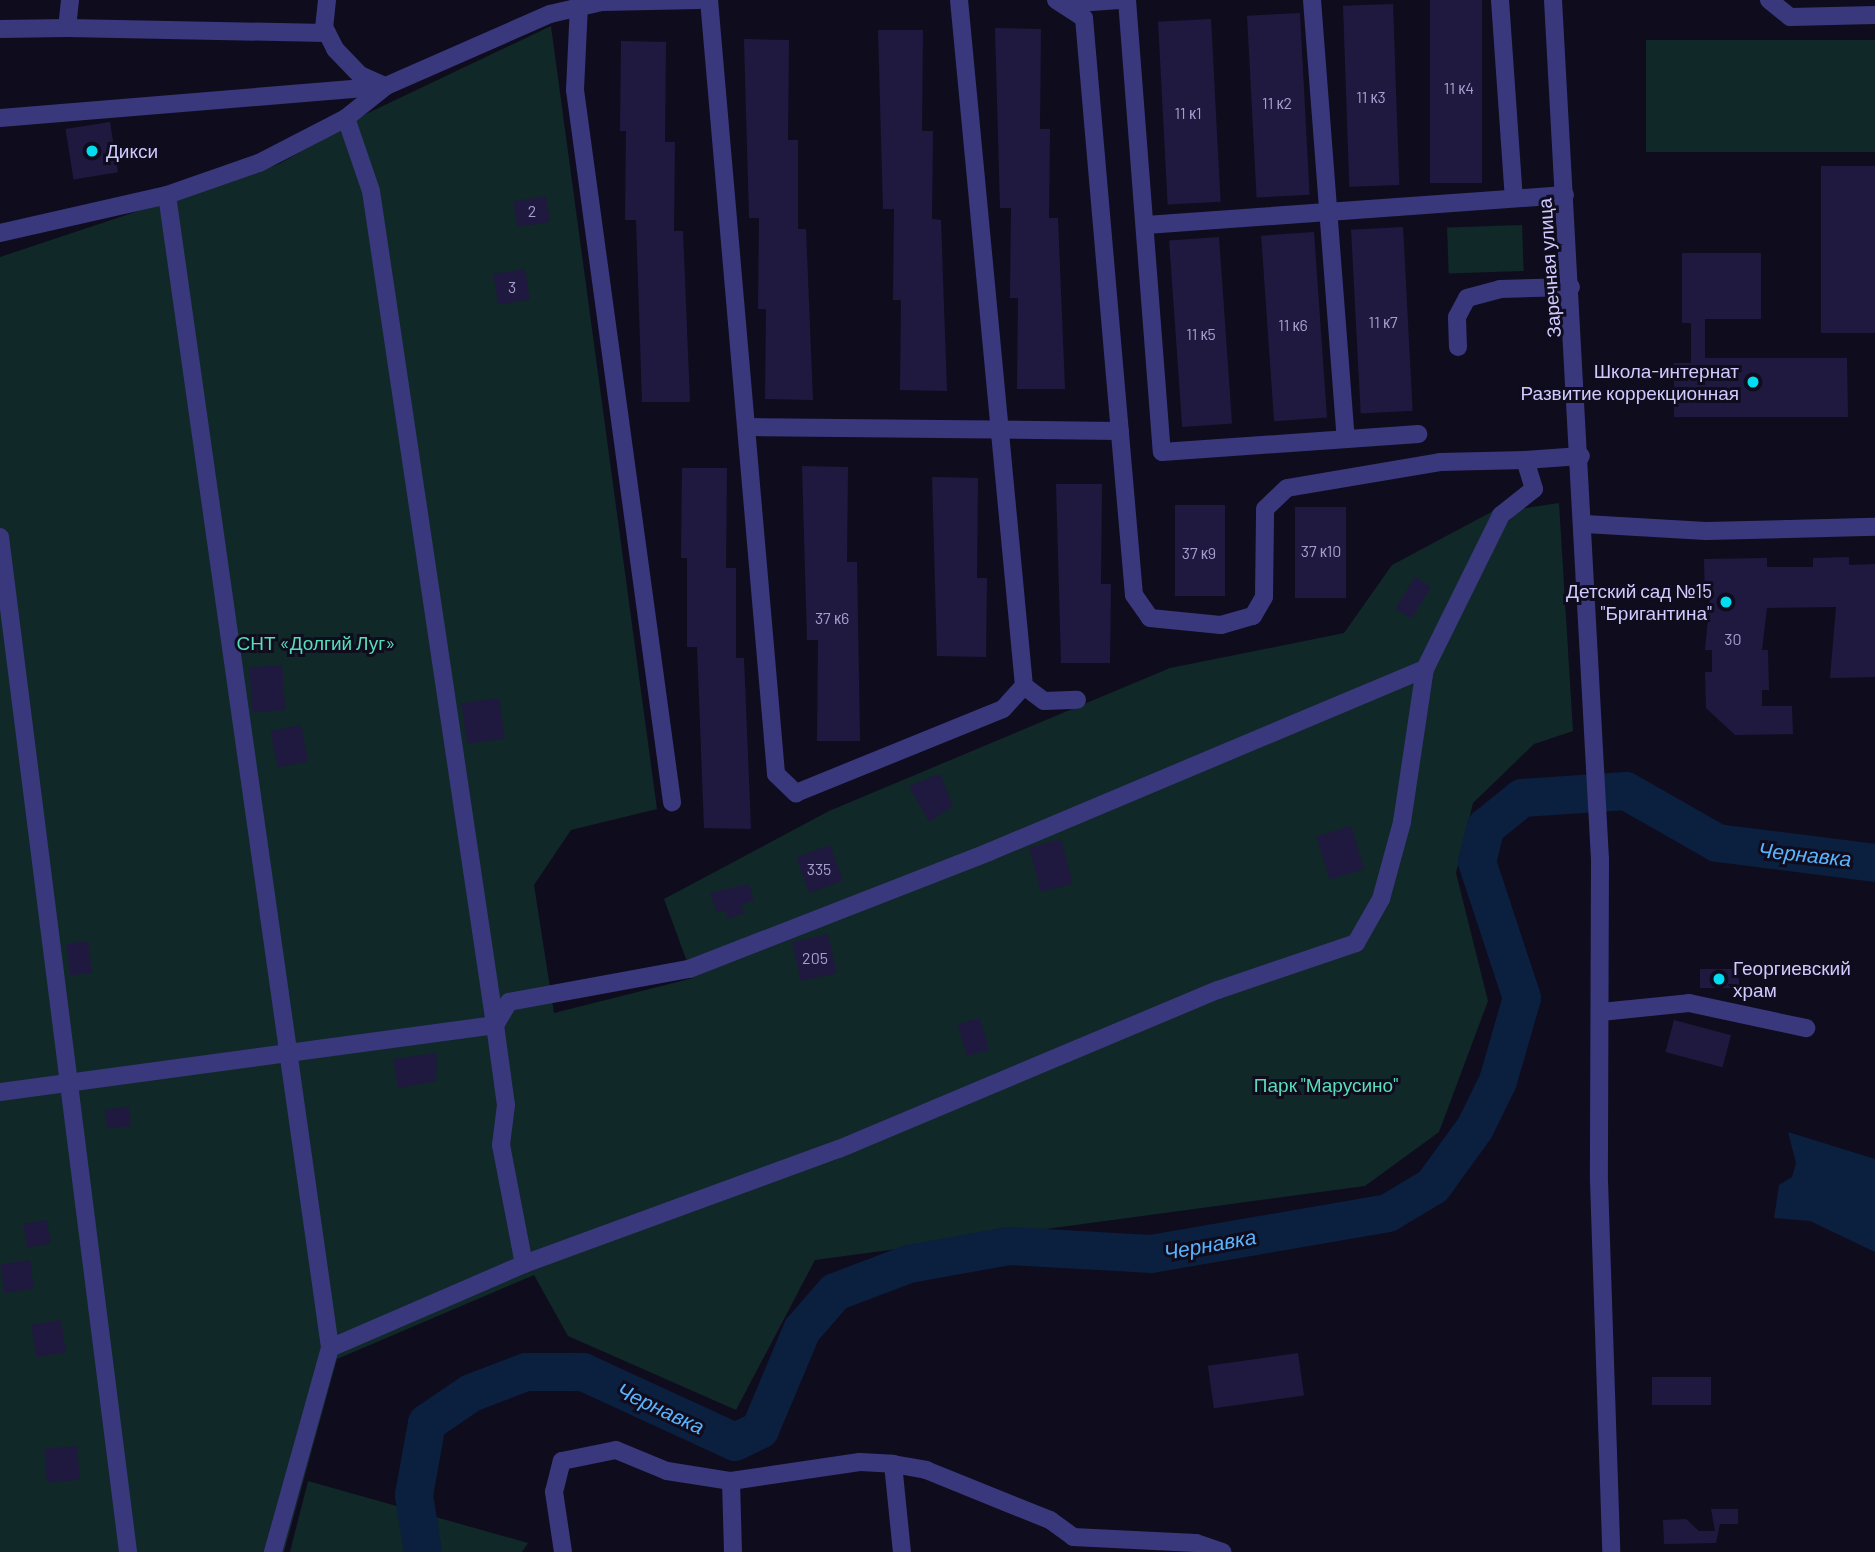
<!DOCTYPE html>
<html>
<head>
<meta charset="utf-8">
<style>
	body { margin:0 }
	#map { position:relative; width:1875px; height:1552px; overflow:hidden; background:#0f0c1e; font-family:Barlow,sans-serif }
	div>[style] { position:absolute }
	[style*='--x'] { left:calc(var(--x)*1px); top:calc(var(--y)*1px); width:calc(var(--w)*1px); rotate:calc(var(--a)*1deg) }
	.green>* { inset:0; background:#102827; transform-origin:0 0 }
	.water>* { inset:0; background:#0b1f3f }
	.river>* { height:38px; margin:-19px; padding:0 19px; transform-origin:19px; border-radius:19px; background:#0b1f3f }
	.building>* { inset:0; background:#20193f; transform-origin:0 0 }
	.minor>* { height:18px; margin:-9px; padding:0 9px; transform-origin:9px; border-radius:9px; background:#39387d }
	.dots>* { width:19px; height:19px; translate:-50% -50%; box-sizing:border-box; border:4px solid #0f0c1e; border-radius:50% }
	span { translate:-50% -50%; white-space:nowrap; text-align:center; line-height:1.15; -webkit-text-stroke:6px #0f0c1e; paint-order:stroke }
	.number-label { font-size:16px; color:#a49ece }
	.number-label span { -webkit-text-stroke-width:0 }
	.poi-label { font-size:19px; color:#d0cafe }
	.left { translate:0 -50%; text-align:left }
	.right { translate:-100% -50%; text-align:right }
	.street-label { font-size:19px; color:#d0cafe }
	.park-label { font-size:19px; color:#58ddba }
	.water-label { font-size:21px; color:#5ab4fd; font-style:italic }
</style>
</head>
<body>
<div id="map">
	<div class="green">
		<i style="clip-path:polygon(551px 26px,657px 809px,571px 830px,534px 885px,554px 1013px,693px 978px,664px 899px,829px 811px,1170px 668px,1344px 633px,1392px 565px,1495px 510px,1508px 522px,1519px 509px,1559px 503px,1573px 731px,1534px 744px,1473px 803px,1456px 873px,1488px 1001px,1439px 1132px,1365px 1186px,815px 1260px,736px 1410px,568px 1336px,534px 1275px,337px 1359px,284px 1552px,0 1552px,0 257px,279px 164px,368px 113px)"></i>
		<i style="left:1875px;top:40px;width:112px;height:229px;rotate:90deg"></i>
		<i style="left:1522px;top:225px;width:46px;height:75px;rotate:88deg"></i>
		<i style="clip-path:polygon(308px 1481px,528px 1543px,522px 1552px,290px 1552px)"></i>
	</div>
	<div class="water">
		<i style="clip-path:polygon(1788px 1132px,1875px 1159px,1875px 1252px,1810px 1221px,1774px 1218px,1779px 1185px,1792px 1177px,1796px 1163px)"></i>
	</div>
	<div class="river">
		<i style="--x:423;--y:1552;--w:58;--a:-99"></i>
		<i style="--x:414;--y:1495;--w:73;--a:-79.8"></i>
		<i style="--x:427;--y:1423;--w:53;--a:-34.3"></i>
		<i style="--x:471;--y:1393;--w:59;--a:-20.9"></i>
		<i style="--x:526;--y:1372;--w:57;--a:0"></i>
		<i style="--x:583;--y:1372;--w:167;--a:24.7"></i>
		<i style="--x:735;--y:1442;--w:28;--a:-26"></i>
		<i style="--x:760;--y:1430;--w:108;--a:-67.2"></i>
		<i style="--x:802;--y:1330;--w:50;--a:-49"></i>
		<i style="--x:835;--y:1292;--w:79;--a:-20.7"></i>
		<i style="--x:909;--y:1264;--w:102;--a:-10.2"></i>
		<i style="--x:1009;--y:1246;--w:142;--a:3.2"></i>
		<i style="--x:1151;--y:1254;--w:241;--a:-9.8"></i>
		<i style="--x:1388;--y:1213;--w:52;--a:-31"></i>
		<i style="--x:1433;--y:1186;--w:72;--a:-54.1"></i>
		<i style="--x:1475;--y:1128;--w:52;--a:-63.9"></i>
		<i style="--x:1498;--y:1081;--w:86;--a:-73.9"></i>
		<i style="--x:1522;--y:998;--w:143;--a:-108.3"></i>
		<i style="--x:1477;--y:862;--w:36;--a:-76"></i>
		<i style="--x:1486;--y:827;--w:46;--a:-38.9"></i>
		<i style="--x:1522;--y:798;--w:104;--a:-3.9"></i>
		<i style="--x:1626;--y:791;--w:105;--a:29.7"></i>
		<i style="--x:1717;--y:843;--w:159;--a:7.2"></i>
	</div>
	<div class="building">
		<i style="left:1430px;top:0;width:52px;height:183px"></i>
		<i style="left:1393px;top:4px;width:181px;height:50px;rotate:88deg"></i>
		<i style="left:1300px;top:13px;width:182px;height:53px;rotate:87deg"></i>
		<i style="left:1211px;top:19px;width:183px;height:53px;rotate:87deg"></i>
		<i style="clip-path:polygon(995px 28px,1041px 29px,1040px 129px,1050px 129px,1049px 218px,1058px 218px,1065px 389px,1017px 389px,1018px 298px,1010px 298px,1011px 208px,1000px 208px)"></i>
		<i style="clip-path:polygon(878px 30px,923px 30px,922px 131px,933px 131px,932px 219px,941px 220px,947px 391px,900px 390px,901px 300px,893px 300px,894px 209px,883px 209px)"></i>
		<i style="clip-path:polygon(744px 39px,789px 40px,788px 140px,798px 140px,798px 229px,806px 229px,813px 400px,765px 399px,766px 309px,758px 309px,759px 218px,749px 218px)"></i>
		<i style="clip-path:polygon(621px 41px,666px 42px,665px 142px,675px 142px,674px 231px,683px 231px,690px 402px,642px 402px,636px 220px,625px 220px,626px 131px,620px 131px)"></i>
		<i style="left:110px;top:122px;width:51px;height:45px;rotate:81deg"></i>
		<i style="left:1875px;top:166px;width:167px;height:54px;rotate:90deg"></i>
		<i style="left:546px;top:196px;width:26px;height:33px;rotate:81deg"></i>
		<i style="left:1403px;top:227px;width:184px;height:52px;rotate:87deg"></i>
		<i style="left:1314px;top:232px;width:186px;height:53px;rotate:86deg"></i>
		<i style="left:1219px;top:237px;width:187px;height:50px;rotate:86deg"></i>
		<i style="clip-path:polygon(1682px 253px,1761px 253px,1761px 319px,1705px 319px,1705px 358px,1847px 358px,1848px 417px,1674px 417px,1674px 363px,1691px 363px,1691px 323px,1682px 323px)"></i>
		<i style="left:525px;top:269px;width:31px;height:32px;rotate:81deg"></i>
		<i style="clip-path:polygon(802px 466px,848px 467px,847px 562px,857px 562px,860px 741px,817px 741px,818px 640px,807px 640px)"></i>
		<i style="clip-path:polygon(682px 468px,727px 468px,726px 568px,736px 568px,736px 658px,744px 658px,751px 829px,704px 828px,697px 647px,687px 647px,687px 558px,681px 558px)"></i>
		<i style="clip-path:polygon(932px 477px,978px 478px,977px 578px,987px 578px,986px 657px,937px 656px)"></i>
		<i style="clip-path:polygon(1056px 484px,1102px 484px,1101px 584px,1111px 584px,1110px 663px,1061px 663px)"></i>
		<i style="left:1175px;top:505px;width:50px;height:91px"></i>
		<i style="left:1295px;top:507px;width:51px;height:91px"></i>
		<i style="clip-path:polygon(1849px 557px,1849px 565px,1875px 564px,1875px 677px,1830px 678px,1836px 607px,1767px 608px,1762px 650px,1768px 650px,1769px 690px,1762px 690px,1762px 706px,1792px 706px,1793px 734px,1735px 735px,1706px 708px,1705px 672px,1712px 672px,1712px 650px,1705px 650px,1710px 597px,1705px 597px,1704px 559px,1767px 558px,1767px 567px,1813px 567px,1813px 558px)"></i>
		<i style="left:1415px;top:577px;width:19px;height:37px;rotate:32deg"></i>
		<i style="left:282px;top:665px;width:45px;height:33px;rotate:86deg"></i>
		<i style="left:499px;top:698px;width:41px;height:38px;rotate:82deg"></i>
		<i style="left:301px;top:725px;width:37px;height:31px;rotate:79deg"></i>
		<i style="clip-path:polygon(940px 774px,953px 806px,929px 822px,909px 786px)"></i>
		<i style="left:1351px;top:826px;width:45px;height:36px;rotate:73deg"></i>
		<i style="left:1061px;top:839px;width:46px;height:33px;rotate:75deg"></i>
		<i style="left:830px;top:845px;width:38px;height:36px;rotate:70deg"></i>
		<i style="clip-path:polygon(749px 884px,754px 900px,741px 905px,744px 913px,728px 919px,725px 910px,717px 912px,710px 893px)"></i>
		<i style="left:828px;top:934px;width:40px;height:37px;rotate:77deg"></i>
		<i style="left:88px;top:941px;width:32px;height:22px;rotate:83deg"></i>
		<i style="left:1700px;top:969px;width:39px;height:19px"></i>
		<i style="left:980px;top:1018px;width:33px;height:23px;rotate:74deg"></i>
		<i style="left:1674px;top:1020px;width:59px;height:33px;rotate:15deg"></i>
		<i style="clip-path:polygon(437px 1053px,436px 1081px,398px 1088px,393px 1059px)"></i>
		<i style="left:129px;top:1107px;width:19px;height:24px;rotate:84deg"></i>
		<i style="left:47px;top:1220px;width:24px;height:24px;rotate:81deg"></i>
		<i style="left:30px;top:1260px;width:29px;height:30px;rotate:82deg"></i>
		<i style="left:61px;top:1320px;width:33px;height:30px;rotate:81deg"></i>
		<i style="left:1298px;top:1353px;width:43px;height:91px;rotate:82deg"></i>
		<i style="left:1711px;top:1377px;width:28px;height:59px;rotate:90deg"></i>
		<i style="left:77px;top:1446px;width:34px;height:33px;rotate:85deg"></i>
		<i style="clip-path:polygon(1711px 1509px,1738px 1509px,1738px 1524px,1720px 1524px,1716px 1543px,1664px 1544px,1663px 1520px,1686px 1519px,1699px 1531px,1715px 1531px)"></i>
	</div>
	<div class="minor">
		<i style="--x:70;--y:0;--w:28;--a:96"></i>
		<i style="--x:67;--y:28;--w:260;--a:1.1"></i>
		<i style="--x:327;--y:0;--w:27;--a:96"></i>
		<i style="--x:324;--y:27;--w:25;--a:63"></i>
		<i style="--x:335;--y:49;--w:36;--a:46"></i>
		<i style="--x:360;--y:75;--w:24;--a:24"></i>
		<i style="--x:709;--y:0;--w:777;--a:85.05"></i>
		<i style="--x:776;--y:774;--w:28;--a:44"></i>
		<i style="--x:796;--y:793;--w:223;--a:-22.1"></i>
		<i style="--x:1003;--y:709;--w:31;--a:-48"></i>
		<i style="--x:1024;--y:686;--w:689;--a:-95.41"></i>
		<i style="--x:1056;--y:0;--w:33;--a:33"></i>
		<i style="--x:1084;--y:18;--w:579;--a:85.05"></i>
		<i style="--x:1134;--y:595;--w:28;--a:55"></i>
		<i style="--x:1150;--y:618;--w:71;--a:5.6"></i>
		<i style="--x:1221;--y:625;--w:33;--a:-16"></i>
		<i style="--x:1253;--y:616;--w:22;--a:-60"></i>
		<i style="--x:1264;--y:597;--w:88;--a:-89.3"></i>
		<i style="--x:1265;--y:509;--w:30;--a:-44"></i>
		<i style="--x:1287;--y:488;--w:155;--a:-9.6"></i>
		<i style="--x:1440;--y:462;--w:85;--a:-1.3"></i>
		<i style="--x:1127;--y:0;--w:453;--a:85.6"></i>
		<i style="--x:1162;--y:452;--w:257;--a:-4"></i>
		<i style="--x:1312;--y:0;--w:440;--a:85.6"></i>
		<i style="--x:1500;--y:0;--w:198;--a:86"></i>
		<i style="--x:1553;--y:0;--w:861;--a:86.87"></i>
		<i style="--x:1600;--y:860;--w:321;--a:90.2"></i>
		<i style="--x:1599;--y:1181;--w:371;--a:88.1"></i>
		<i style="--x:1769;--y:0;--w:27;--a:39"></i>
		<i style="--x:1790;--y:17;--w:85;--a:-1.3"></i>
		<i style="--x:1064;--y:4;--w:55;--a:-4.2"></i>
		<i style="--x:579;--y:5;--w:85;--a:92.7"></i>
		<i style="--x:575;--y:90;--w:719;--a:82.24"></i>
		<i style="--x:0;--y:29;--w:67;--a:-0.9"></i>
		<i style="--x:0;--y:118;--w:387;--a:-4.7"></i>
		<i style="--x:346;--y:118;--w:77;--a:71.1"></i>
		<i style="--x:371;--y:191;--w:843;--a:81.54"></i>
		<i style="--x:495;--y:1025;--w:81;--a:82.2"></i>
		<i style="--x:506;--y:1105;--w:40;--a:97.1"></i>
		<i style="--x:501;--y:1145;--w:121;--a:79.1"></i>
		<i style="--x:167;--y:195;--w:1164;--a:81.95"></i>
		<i style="--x:1146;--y:225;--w:420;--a:-4.1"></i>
		<i style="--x:0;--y:233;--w:171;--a:-12.8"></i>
		<i style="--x:167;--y:195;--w:97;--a:-19.2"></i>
		<i style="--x:259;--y:163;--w:98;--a:-27.3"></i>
		<i style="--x:346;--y:118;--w:51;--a:-38.7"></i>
		<i style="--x:386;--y:86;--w:179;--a:-23.7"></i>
		<i style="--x:550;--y:14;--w:53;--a:-13"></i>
		<i style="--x:602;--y:2;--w:97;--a:-1.2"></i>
		<i style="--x:1458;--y:347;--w:30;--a:-92"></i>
		<i style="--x:1457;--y:317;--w:21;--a:-62"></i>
		<i style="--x:1467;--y:298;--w:34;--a:-15"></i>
		<i style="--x:1500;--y:289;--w:71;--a:-1.6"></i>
		<i style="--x:747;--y:427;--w:373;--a:0.6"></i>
		<i style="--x:1585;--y:524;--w:121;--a:3.3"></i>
		<i style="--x:1706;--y:531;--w:169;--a:-1.4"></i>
		<i style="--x:0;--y:537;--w:1023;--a:82.81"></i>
		<i style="--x:1024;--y:686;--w:25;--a:37"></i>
		<i style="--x:1044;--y:701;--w:33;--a:-2"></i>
		<i style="--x:1601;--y:1012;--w:88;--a:-5.8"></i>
		<i style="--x:1689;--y:1003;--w:120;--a:12.1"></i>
		<i style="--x:0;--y:1092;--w:500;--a:-7.7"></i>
		<i style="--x:495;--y:1025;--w:27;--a:-59"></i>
		<i style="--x:509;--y:1002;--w:183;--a:-10.4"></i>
		<i style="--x:689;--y:969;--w:322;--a:-21.3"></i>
		<i style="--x:989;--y:852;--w:473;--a:-22.8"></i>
		<i style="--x:1425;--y:669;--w:172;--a:-63.7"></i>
		<i style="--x:1501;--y:515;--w:42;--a:-38.2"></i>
		<i style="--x:1534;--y:489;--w:30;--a:-107"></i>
		<i style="--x:1525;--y:460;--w:56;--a:-4.1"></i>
		<i style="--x:893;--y:1464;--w:88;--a:84.2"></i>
		<i style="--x:731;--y:1481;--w:71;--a:88.4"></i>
		<i style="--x:273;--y:1552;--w:212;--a:-74.4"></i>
		<i style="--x:330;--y:1348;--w:211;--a:-23.4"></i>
		<i style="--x:524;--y:1264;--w:335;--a:-20.1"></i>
		<i style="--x:839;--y:1149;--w:411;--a:-22.8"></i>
		<i style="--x:1218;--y:990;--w:146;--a:-18.8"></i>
		<i style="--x:1356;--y:943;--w:51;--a:-60.4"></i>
		<i style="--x:1381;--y:899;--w:80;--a:-74.7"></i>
		<i style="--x:1402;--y:822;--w:155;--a:-81.5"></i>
		<i style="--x:563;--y:1552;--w:61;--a:-98.5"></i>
		<i style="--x:554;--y:1492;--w:32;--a:-76"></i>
		<i style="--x:562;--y:1461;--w:55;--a:-11.5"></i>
		<i style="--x:616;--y:1450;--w:55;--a:22.4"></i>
		<i style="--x:667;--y:1471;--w:65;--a:8.9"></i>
		<i style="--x:731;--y:1481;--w:130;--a:-8.4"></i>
		<i style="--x:860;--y:1462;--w:33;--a:3"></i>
		<i style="--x:893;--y:1464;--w:34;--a:10"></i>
		<i style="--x:926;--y:1470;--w:134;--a:22"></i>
		<i style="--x:1050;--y:1520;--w:29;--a:36"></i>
		<i style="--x:1073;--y:1537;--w:123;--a:2.8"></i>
		<i style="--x:1196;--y:1543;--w:28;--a:19"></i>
	</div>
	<div class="dots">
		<i style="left:92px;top:151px;background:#03ddf2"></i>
		<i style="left:1753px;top:382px;background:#03ddf2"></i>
		<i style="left:1726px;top:602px;background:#03ddf2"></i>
		<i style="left:1719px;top:979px;background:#03ddf2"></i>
	</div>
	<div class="number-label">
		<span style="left:1459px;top:88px">11 к4</span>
		<span style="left:1371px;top:97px">11 к3</span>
		<span style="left:1277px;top:103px">11 к2</span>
		<span style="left:1188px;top:113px">11 к1</span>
		<span style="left:532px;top:211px">2</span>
		<span style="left:512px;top:287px">3</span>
		<span style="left:1383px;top:322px">11 к7</span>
		<span style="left:1293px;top:325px">11 к6</span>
		<span style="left:1201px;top:334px">11 к5</span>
		<span style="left:1321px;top:551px">37 к10</span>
		<span style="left:1199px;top:553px">37 к9</span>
		<span style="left:832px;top:618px">37 к6</span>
		<span style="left:1733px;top:639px">30</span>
		<span style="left:819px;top:869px">335</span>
		<span style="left:815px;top:958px">205</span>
	</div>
	<div class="poi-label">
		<span class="left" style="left:106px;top:151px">Дикси</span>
		<span class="right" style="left:1739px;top:382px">Школа-интернат<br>Развитие коррекционная</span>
		<span class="right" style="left:1712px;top:602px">Детский сад №15<br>"Бригантина"</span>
		<span class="left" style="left:1733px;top:979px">Георгиевский<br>храм</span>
	</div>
	<div class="street-label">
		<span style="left:1549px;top:268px;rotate:-94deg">Заречная улица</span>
	</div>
	<div class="park-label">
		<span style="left:316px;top:643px">СНТ «Долгий Луг»</span>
		<span style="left:1326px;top:1085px">Парк "Марусино"</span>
	</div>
	<div class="water-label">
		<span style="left:1805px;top:854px;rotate:6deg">Чернавка</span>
		<span style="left:1210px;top:1244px;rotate:-10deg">Чернавка</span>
		<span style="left:661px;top:1408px;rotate:25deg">Чернавка</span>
	</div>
</div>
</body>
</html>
